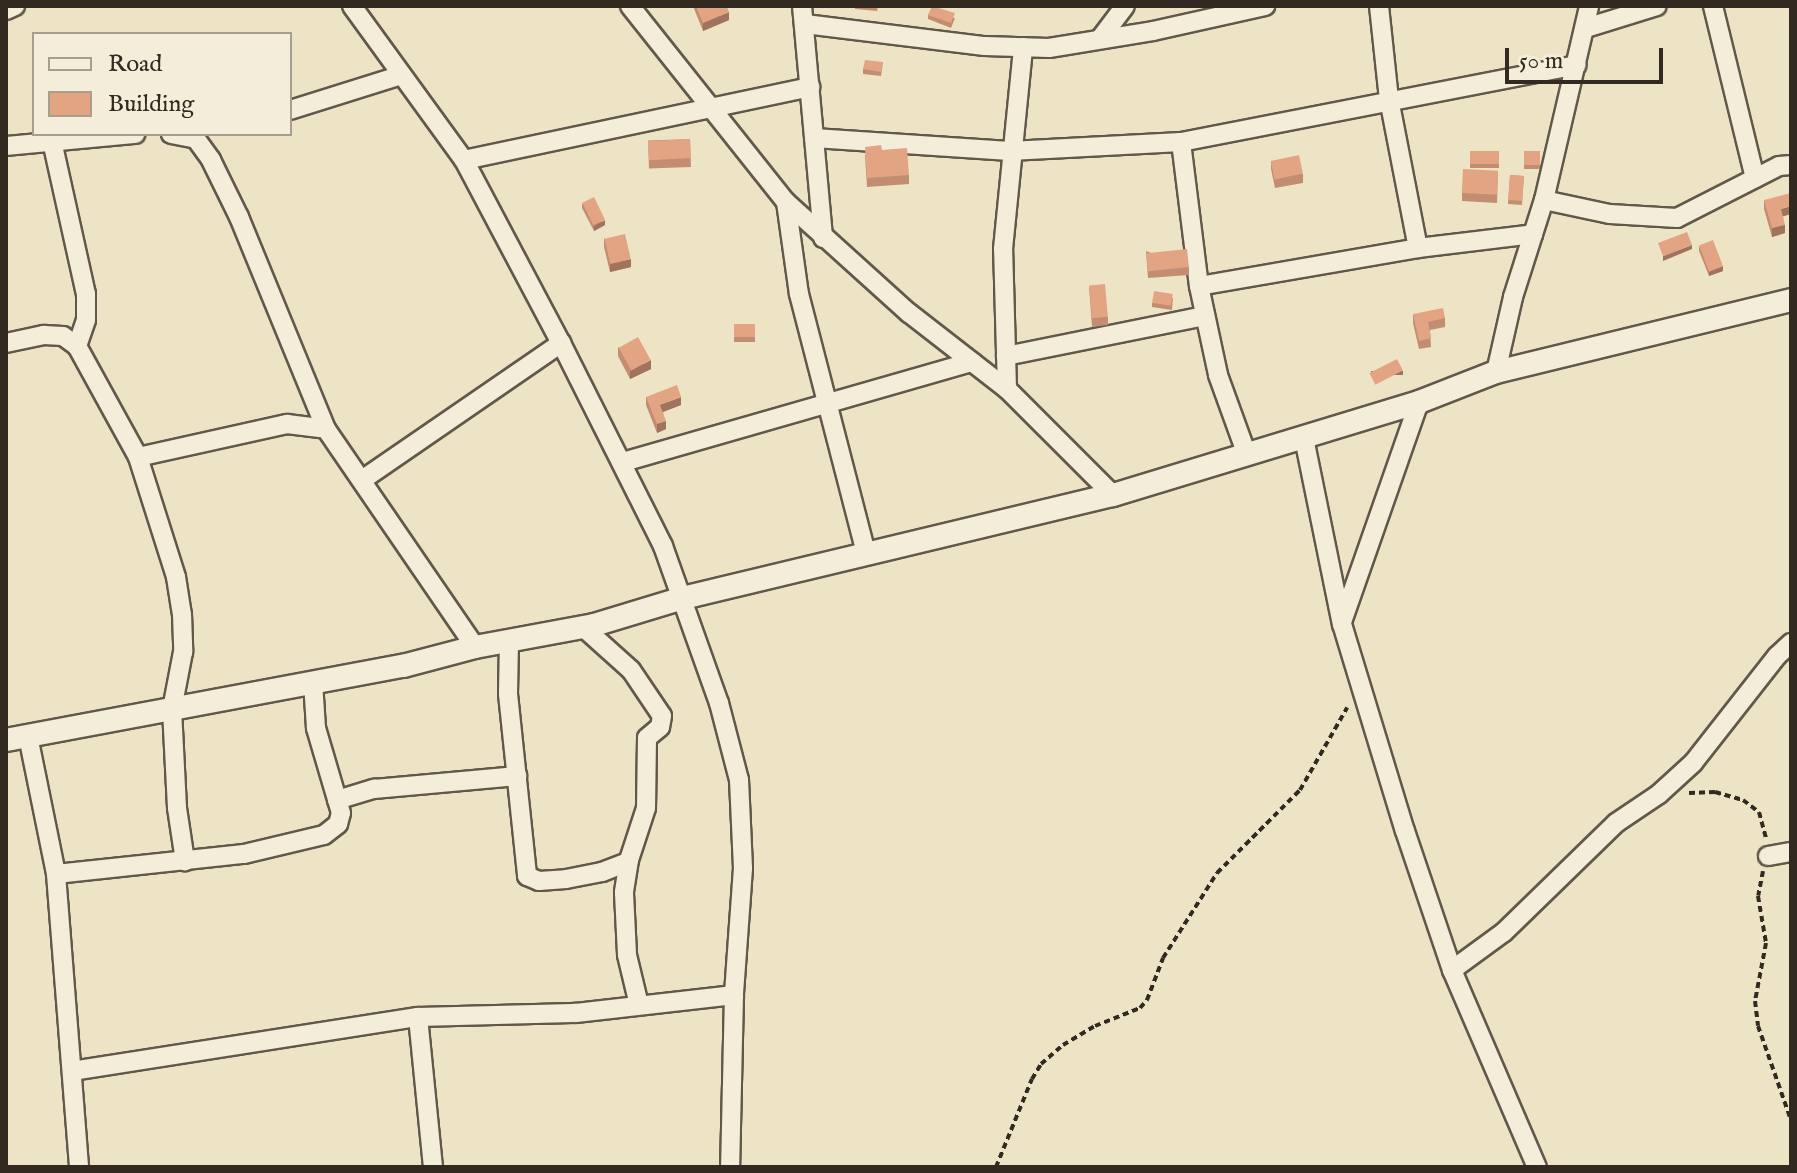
<!DOCTYPE html>
<html>
<head>
<meta charset="utf-8">
<style>
	body { margin:0 }
	#map { position:relative; width:1797px; height:1173px; overflow:hidden; background:#ede4c6; font-family:"IM FELL English",serif }
	div>[style] { position:absolute }
	[style*='--x'] { left:calc(var(--x)*1px); top:calc(var(--y)*1px); width:calc(var(--w)*1px); rotate:calc(var(--a)*1deg) }
	.path>* { height:4px; margin-top:-2px; transform-origin:0; background:repeating-linear-gradient(90deg,#322a20 0 6px,transparent 0 10px) }
	.roads { filter:drop-shadow(2px 0 #61584a) drop-shadow(-2px 0 #61584a) drop-shadow(0 2px #61584a) drop-shadow(0 -2px #61584a) }
	.minor>* { height:18px; margin:-9px; padding:0 9px; transform-origin:9px; border-radius:9px; background:#f3edda }
	.tertiary>* { height:22px; margin:-11px; padding:0 11px; transform-origin:11px; border-radius:11px; background:#f3edda }
	.wall>* { inset:0; background:#c38d71; transform-origin:0 0 }
	.shaded-wall>* { inset:0; background:#9f735c; transform-origin:0 0 }
	.building>* { inset:0; background:#e3a483; transform-origin:0 0 }
	span { translate:-50% -50%; white-space:nowrap; text-align:center; line-height:1.15; -webkit-text-stroke:6px #f3edda; paint-order:stroke }
	.frame { position:absolute; inset:0; border:8px solid #322a20; pointer-events:none }
	.legend { position:absolute; left:32px; top:32px; width:260px; height:104px; box-sizing:border-box; background:#f3edda; border:2px solid #a69f90; margin:0; padding:10px 14px; list-style:none; font-size:24px; color:#322a20 }
	.legend li { display:flex; align-items:center; gap:16px; height:40px }
	.legend b { width:40px; border:2px solid #a69f90 }
	.scale { position:absolute; left:1505px; top:48px; width:158px; height:36px; box-sizing:border-box; border:4px solid #322a20; border-top:0; padding-left:10px; font-size:24px; line-height:28px; white-space:nowrap; color:#322a20; -webkit-text-stroke:6px #f3edda; paint-order:stroke }
</style>
</head>
<body>
<div id="map">
	<div class="path">
		<i style="--x:1689;--y:793;--w:26;--a:-2"></i>
		<i style="--x:1715;--y:792;--w:29;--a:16"></i>
		<i style="--x:1743;--y:800;--w:20;--a:37"></i>
		<i style="--x:1759;--y:812;--w:28;--a:75"></i>
		<i style="--x:1763;--y:871;--w:25;--a:101"></i>
		<i style="--x:1758;--y:896;--w:48;--a:80.3"></i>
		<i style="--x:1766;--y:943;--w:59;--a:100.7"></i>
		<i style="--x:1755;--y:1001;--w:25;--a:83"></i>
		<i style="--x:1758;--y:1026;--w:100;--a:70.7"></i>
		<i style="--x:996;--y:1167;--w:95;--a:-67.8"></i>
		<i style="--x:1032;--y:1079;--w:17;--a:-59"></i>
		<i style="--x:1041;--y:1064;--w:29;--a:-41"></i>
		<i style="--x:1063;--y:1045;--w:37;--a:-31"></i>
		<i style="--x:1095;--y:1026;--w:48;--a:-21.8"></i>
		<i style="--x:1140;--y:1008;--w:11;--a:-49"></i>
		<i style="--x:1147;--y:1000;--w:45;--a:-69.1"></i>
		<i style="--x:1163;--y:958;--w:101;--a:-57.6"></i>
		<i style="--x:1217;--y:873;--w:117;--a:-45"></i>
		<i style="--x:1300;--y:790;--w:95;--a:-60.2"></i>
	</div>
	<div class="roads">
		<div class="minor">
			<i style="--x:352;--y:6;--w:190;--a:54"></i>
			<i style="--x:464;--y:160;--w:207;--a:62.1"></i>
			<i style="--x:561;--y:343;--w:227;--a:63.3"></i>
			<i style="--x:663;--y:546;--w:167;--a:70.4"></i>
			<i style="--x:719;--y:703;--w:80;--a:75.4"></i>
			<i style="--x:739;--y:780;--w:88;--a:87.4"></i>
			<i style="--x:743;--y:868;--w:127;--a:94.1"></i>
			<i style="--x:734;--y:995;--w:172;--a:91.3"></i>
			<i style="--x:630;--y:6;--w:251;--a:51.5"></i>
			<i style="--x:786;--y:202;--w:166;--a:42.1"></i>
			<i style="--x:909;--y:313;--w:124;--a:37.8"></i>
			<i style="--x:1007;--y:389;--w:150;--a:45"></i>
			<i style="--x:802;--y:6;--w:233;--a:84.8"></i>
			<i style="--x:1379;--y:6;--w:94;--a:83.9"></i>
			<i style="--x:1389;--y:99;--w:152;--a:79"></i>
			<i style="--x:1713;--y:6;--w:177;--a:76.3"></i>
			<i style="--x:6;--y:10;--w:10;--a:-24"></i>
			<i style="--x:805;--y:24;--w:181;--a:7"></i>
			<i style="--x:985;--y:46;--w:64;--a:1.8"></i>
			<i style="--x:1049;--y:48;--w:105;--a:-9.3"></i>
			<i style="--x:1153;--y:31;--w:115;--a:-12.6"></i>
			<i style="--x:1586;--y:28;--w:74;--a:-17.2"></i>
			<i style="--x:1100;--y:39;--w:41;--a:-52.9"></i>
			<i style="--x:290;--y:110;--w:117;--a:-17.4"></i>
			<i style="--x:171;--y:134;--w:25;--a:11"></i>
			<i style="--x:196;--y:139;--w:26;--a:54"></i>
			<i style="--x:211;--y:160;--w:64;--a:63.8"></i>
			<i style="--x:239;--y:217;--w:229;--a:67.7"></i>
			<i style="--x:326;--y:429;--w:264;--a:55.6"></i>
			<i style="--x:814;--y:138;--w:196;--a:3.8"></i>
			<i style="--x:1010;--y:151;--w:171;--a:-3"></i>
			<i style="--x:1181;--y:142;--w:403;--a:-11"></i>
			<i style="--x:52;--y:141;--w:157;--a:77.5"></i>
			<i style="--x:86;--y:294;--w:26;--a:90"></i>
			<i style="--x:86;--y:320;--w:28;--a:109"></i>
			<i style="--x:1181;--y:142;--w:145;--a:82.9"></i>
			<i style="--x:1199;--y:286;--w:91;--a:77.9"></i>
			<i style="--x:1218;--y:375;--w:85;--a:70.1"></i>
			<i style="--x:6;--y:146;--w:130;--a:-5.3"></i>
			<i style="--x:464;--y:160;--w:354;--a:-11.9"></i>
			<i style="--x:1544;--y:200;--w:67;--a:12"></i>
			<i style="--x:1610;--y:214;--w:67;--a:3.4"></i>
			<i style="--x:1677;--y:218;--w:114;--a:-27"></i>
			<i style="--x:1779;--y:166;--w:12;--a:-5"></i>
			<i style="--x:786;--y:202;--w:93;--a:82"></i>
			<i style="--x:799;--y:294;--w:268;--a:75.5"></i>
			<i style="--x:1199;--y:286;--w:222;--a:-9.8"></i>
			<i style="--x:1418;--y:248;--w:116;--a:-6.9"></i>
			<i style="--x:6;--y:343;--w:39;--a:-12"></i>
			<i style="--x:44;--y:335;--w:19;--a:3"></i>
			<i style="--x:63;--y:336;--w:17;--a:36"></i>
			<i style="--x:77;--y:346;--w:127;--a:61.2"></i>
			<i style="--x:138;--y:457;--w:126;--a:72.4"></i>
			<i style="--x:176;--y:577;--w:37;--a:81"></i>
			<i style="--x:182;--y:614;--w:38;--a:88"></i>
			<i style="--x:183;--y:652;--w:58;--a:100.9"></i>
			<i style="--x:172;--y:709;--w:99;--a:87.1"></i>
			<i style="--x:177;--y:808;--w:54;--a:81.4"></i>
			<i style="--x:1006;--y:356;--w:203;--a:-11.4"></i>
			<i style="--x:1496;--y:372;--w:77;--a:-77.2"></i>
			<i style="--x:1513;--y:297;--w:102;--a:-72.3"></i>
			<i style="--x:1544;--y:200;--w:199;--a:-76.9"></i>
			<i style="--x:1007;--y:389;--w:140;--a:-91.6"></i>
			<i style="--x:1003;--y:249;--w:203;--a:-84.3"></i>
			<i style="--x:1304;--y:438;--w:190;--a:78.5"></i>
			<i style="--x:1342;--y:624;--w:216;--a:73.1"></i>
			<i style="--x:1405;--y:831;--w:147;--a:71.3"></i>
			<i style="--x:1452;--y:970;--w:215;--a:66.7"></i>
			<i style="--x:138;--y:457;--w:153;--a:-12.5"></i>
			<i style="--x:287;--y:424;--w:39;--a:7"></i>
			<i style="--x:623;--y:462;--w:363;--a:-16"></i>
			<i style="--x:362;--y:480;--w:242;--a:-34.5"></i>
			<i style="--x:1342;--y:622;--w:233;--a:-70.7"></i>
			<i style="--x:583;--y:627;--w:64;--a:41.9"></i>
			<i style="--x:631;--y:670;--w:55;--a:56"></i>
			<i style="--x:662;--y:716;--w:11;--a:100"></i>
			<i style="--x:660;--y:727;--w:17;--a:140"></i>
			<i style="--x:647;--y:738;--w:70;--a:90.8"></i>
			<i style="--x:646;--y:808;--w:55;--a:108.1"></i>
			<i style="--x:629;--y:860;--w:33;--a:99"></i>
			<i style="--x:624;--y:893;--w:62;--a:87.2"></i>
			<i style="--x:627;--y:955;--w:51;--a:76.5"></i>
			<i style="--x:509;--y:641;--w:53;--a:91.1"></i>
			<i style="--x:508;--y:694;--w:183;--a:84"></i>
			<i style="--x:527;--y:876;--w:13;--a:23"></i>
			<i style="--x:539;--y:881;--w:27;--a:-4"></i>
			<i style="--x:566;--y:879;--w:37;--a:-11"></i>
			<i style="--x:602;--y:872;--w:28;--a:-21"></i>
			<i style="--x:28;--y:736;--w:141;--a:78.5"></i>
			<i style="--x:56;--y:874;--w:294;--a:85.5"></i>
			<i style="--x:337;--y:800;--w:39;--a:-17"></i>
			<i style="--x:374;--y:789;--w:144;--a:-5.2"></i>
			<i style="--x:1768;--y:856;--w:23;--a:-10"></i>
			<i style="--x:56;--y:874;--w:189;--a:-6.1"></i>
			<i style="--x:244;--y:854;--w:82;--a:-13.4"></i>
			<i style="--x:324;--y:835;--w:18;--a:-38"></i>
			<i style="--x:338;--y:824;--w:11;--a:-75"></i>
			<i style="--x:341;--y:813;--w:89;--a:-106.4"></i>
			<i style="--x:316;--y:728;--w:47;--a:-93.7"></i>
			<i style="--x:1452;--y:970;--w:64;--a:-36.2"></i>
			<i style="--x:1504;--y:932;--w:156;--a:-44.2"></i>
			<i style="--x:1616;--y:823;--w:52;--a:-34"></i>
			<i style="--x:1659;--y:794;--w:46;--a:-42.4"></i>
			<i style="--x:1693;--y:763;--w:136;--a:-51.9"></i>
			<i style="--x:1777;--y:656;--w:19;--a:-43"></i>
			<i style="--x:418;--y:1017;--w:151;--a:84.3"></i>
			<i style="--x:72;--y:1071;--w:350;--a:-8.9"></i>
			<i style="--x:418;--y:1017;--w:158;--a:-1.5"></i>
			<i style="--x:576;--y:1013;--w:159;--a:-6.5"></i>
		</div>
		<div class="tertiary">
			<i style="--x:6;--y:740;--w:404;--a:-10.6"></i>
			<i style="--x:403;--y:666;--w:74;--a:-14.8"></i>
			<i style="--x:475;--y:647;--w:121;--a:-10.5"></i>
			<i style="--x:594;--y:625;--w:93;--a:-16.9"></i>
			<i style="--x:683;--y:598;--w:442;--a:-13.5"></i>
			<i style="--x:1113;--y:495;--w:320;--a:-16.9"></i>
			<i style="--x:1419;--y:402;--w:83;--a:-21.3"></i>
			<i style="--x:1496;--y:372;--w:304;--a:-13.7"></i>
		</div>
	</div>
	<div class="wall">
		<i style="clip-path:polygon(693px 6px,696px 6px,729px 20px,703px 31px)"></i>
		<i style="clip-path:polygon(855px 6px,878px 6px,877px 11px,855px 9px)"></i>
		<i style="clip-path:polygon(928px 15px,955px 18px,951px 28px,928px 19px)"></i>
		<i style="clip-path:polygon(883px 62px,881px 76px,863px 74px,863px 69px)"></i>
		<i style="left:690px;top:139px;width:28px;height:42px;rotate:88deg"></i>
		<i style="clip-path:polygon(882px 150px,909px 175px,909px 184px,867px 187px,865px 155px)"></i>
		<i style="left:1470px;top:151px;width:29px;height:17px"></i>
		<i style="left:1524px;top:151px;width:16px;height:18px"></i>
		<i style="clip-path:polygon(1271px 161px,1303px 174px,1303px 183px,1275px 188px,1271px 169px)"></i>
		<i style="clip-path:polygon(1498px 171px,1497px 203px,1462px 201px,1462px 193px)"></i>
		<i style="left:1510px;top:175px;width:14px;height:29px;rotate:4deg"></i>
		<i style="clip-path:polygon(1764px 200px,1783px 217px,1785px 233px,1772px 237px,1764px 209px)"></i>
		<i style="clip-path:polygon(582px 203px,605px 225px,594px 231px,582px 208px)"></i>
		<i style="clip-path:polygon(604px 238px,631px 267px,610px 272px,604px 247px)"></i>
		<i style="clip-path:polygon(1699px 246px,1723px 271px,1709px 276px,1699px 251px)"></i>
		<i style="clip-path:polygon(1146px 251px,1189px 267px,1189px 275px,1148px 278px)"></i>
		<i style="clip-path:polygon(1089px 286px,1108px 317px,1108px 325px,1092px 327px)"></i>
		<i style="clip-path:polygon(1173px 298px,1172px 310px,1152px 307px,1152px 303px)"></i>
		<i style="clip-path:polygon(1413px 314px,1445px 318px,1445px 327px,1430px 330px,1431px 347px,1419px 349px,1413px 323px)"></i>
		<i style="left:734px;top:324px;width:21px;height:18px"></i>
		<i style="clip-path:polygon(618px 347px,651px 369px,630px 379px,618px 356px)"></i>
		<i style="clip-path:polygon(646px 397px,681px 405px,663px 412px,666px 429px,657px 433px,646px 405px)"></i>
	</div>
	<div class="shaded-wall">
		<i style="clip-path:polygon(729px 12px,729px 20px,703px 31px,703px 23px)"></i>
		<i style="clip-path:polygon(1791px 206px,1791px 214px,1781px 217px,1781px 209px)"></i>
		<i style="clip-path:polygon(605px 220px,605px 225px,594px 231px,594px 226px)"></i>
		<i style="clip-path:polygon(1785px 225px,1785px 233px,1772px 237px,1772px 228px)"></i>
		<i style="clip-path:polygon(1692px 245px,1692px 249px,1663px 261px,1663px 256px)"></i>
		<i style="clip-path:polygon(631px 259px,631px 267px,610px 272px,610px 263px)"></i>
		<i style="clip-path:polygon(1723px 266px,1723px 271px,1709px 276px,1709px 272px)"></i>
		<i style="clip-path:polygon(651px 360px,651px 369px,630px 379px,630px 371px)"></i>
		<i style="left:1403px;top:371px;width:4px;height:32px;rotate:90deg"></i>
		<i style="clip-path:polygon(681px 397px,681px 405px,660px 413px,660px 405px)"></i>
		<i style="clip-path:polygon(666px 421px,666px 429px,657px 433px,657px 424px)"></i>
	</div>
	<div class="building">
		<i style="clip-path:polygon(696px 6px,727px 6px,729px 12px,703px 23px)"></i>
		<i style="clip-path:polygon(932px 6px,955px 13px,951px 23px,928px 15px)"></i>
		<i style="clip-path:polygon(865px 60px,883px 62px,881px 72px,863px 69px)"></i>
		<i style="left:690px;top:139px;width:19px;height:42px;rotate:87deg"></i>
		<i style="clip-path:polygon(881px 145px,882px 150px,907px 148px,909px 175px,867px 178px,865px 147px)"></i>
		<i style="left:1470px;top:151px;width:29px;height:13px"></i>
		<i style="left:1524px;top:151px;width:16px;height:14px"></i>
		<i style="left:1299px;top:155px;width:19px;height:29px;rotate:78deg"></i>
		<i style="left:1463px;top:169px;width:35px;height:24px;rotate:3deg"></i>
		<i style="left:1510px;top:175px;width:14px;height:25px;rotate:4deg"></i>
		<i style="clip-path:polygon(1791px 193px,1791px 206px,1781px 209px,1785px 225px,1772px 228px,1764px 200px)"></i>
		<i style="left:594px;top:197px;width:25px;height:13px;rotate:64deg"></i>
		<i style="left:1687px;top:232px;width:14px;height:31px;rotate:69deg"></i>
		<i style="left:625px;top:234px;width:26px;height:21px;rotate:77deg"></i>
		<i style="left:1713px;top:240px;width:28px;height:15px;rotate:69deg"></i>
		<i style="left:1187px;top:249px;width:18px;height:41px;rotate:84deg"></i>
		<i style="left:1105px;top:284px;width:33px;height:16px;rotate:85deg"></i>
		<i style="left:1154px;top:291px;width:19px;height:12px;rotate:9deg"></i>
		<i style="clip-path:polygon(1443px 308px,1445px 318px,1428px 322px,1431px 338px,1419px 341px,1413px 314px)"></i>
		<i style="left:734px;top:324px;width:21px;height:13px"></i>
		<i style="left:638px;top:337px;width:26px;height:22px;rotate:61deg"></i>
		<i style="left:1397px;top:359px;width:13px;height:31px;rotate:63deg"></i>
		<i style="clip-path:polygon(677px 385px,681px 397px,660px 405px,666px 421px,657px 424px,646px 397px)"></i>
	</div>
	<div class="frame"></div>
	<ul class="legend">
	<li><b style="height:10px;background:#f3edda"></b>Road</li>
	<li><b style="height:22px;background:#e3a483"></b>Building</li>
	</ul>
	<div class="scale">50 m</div>
</div>
</body>
</html>
